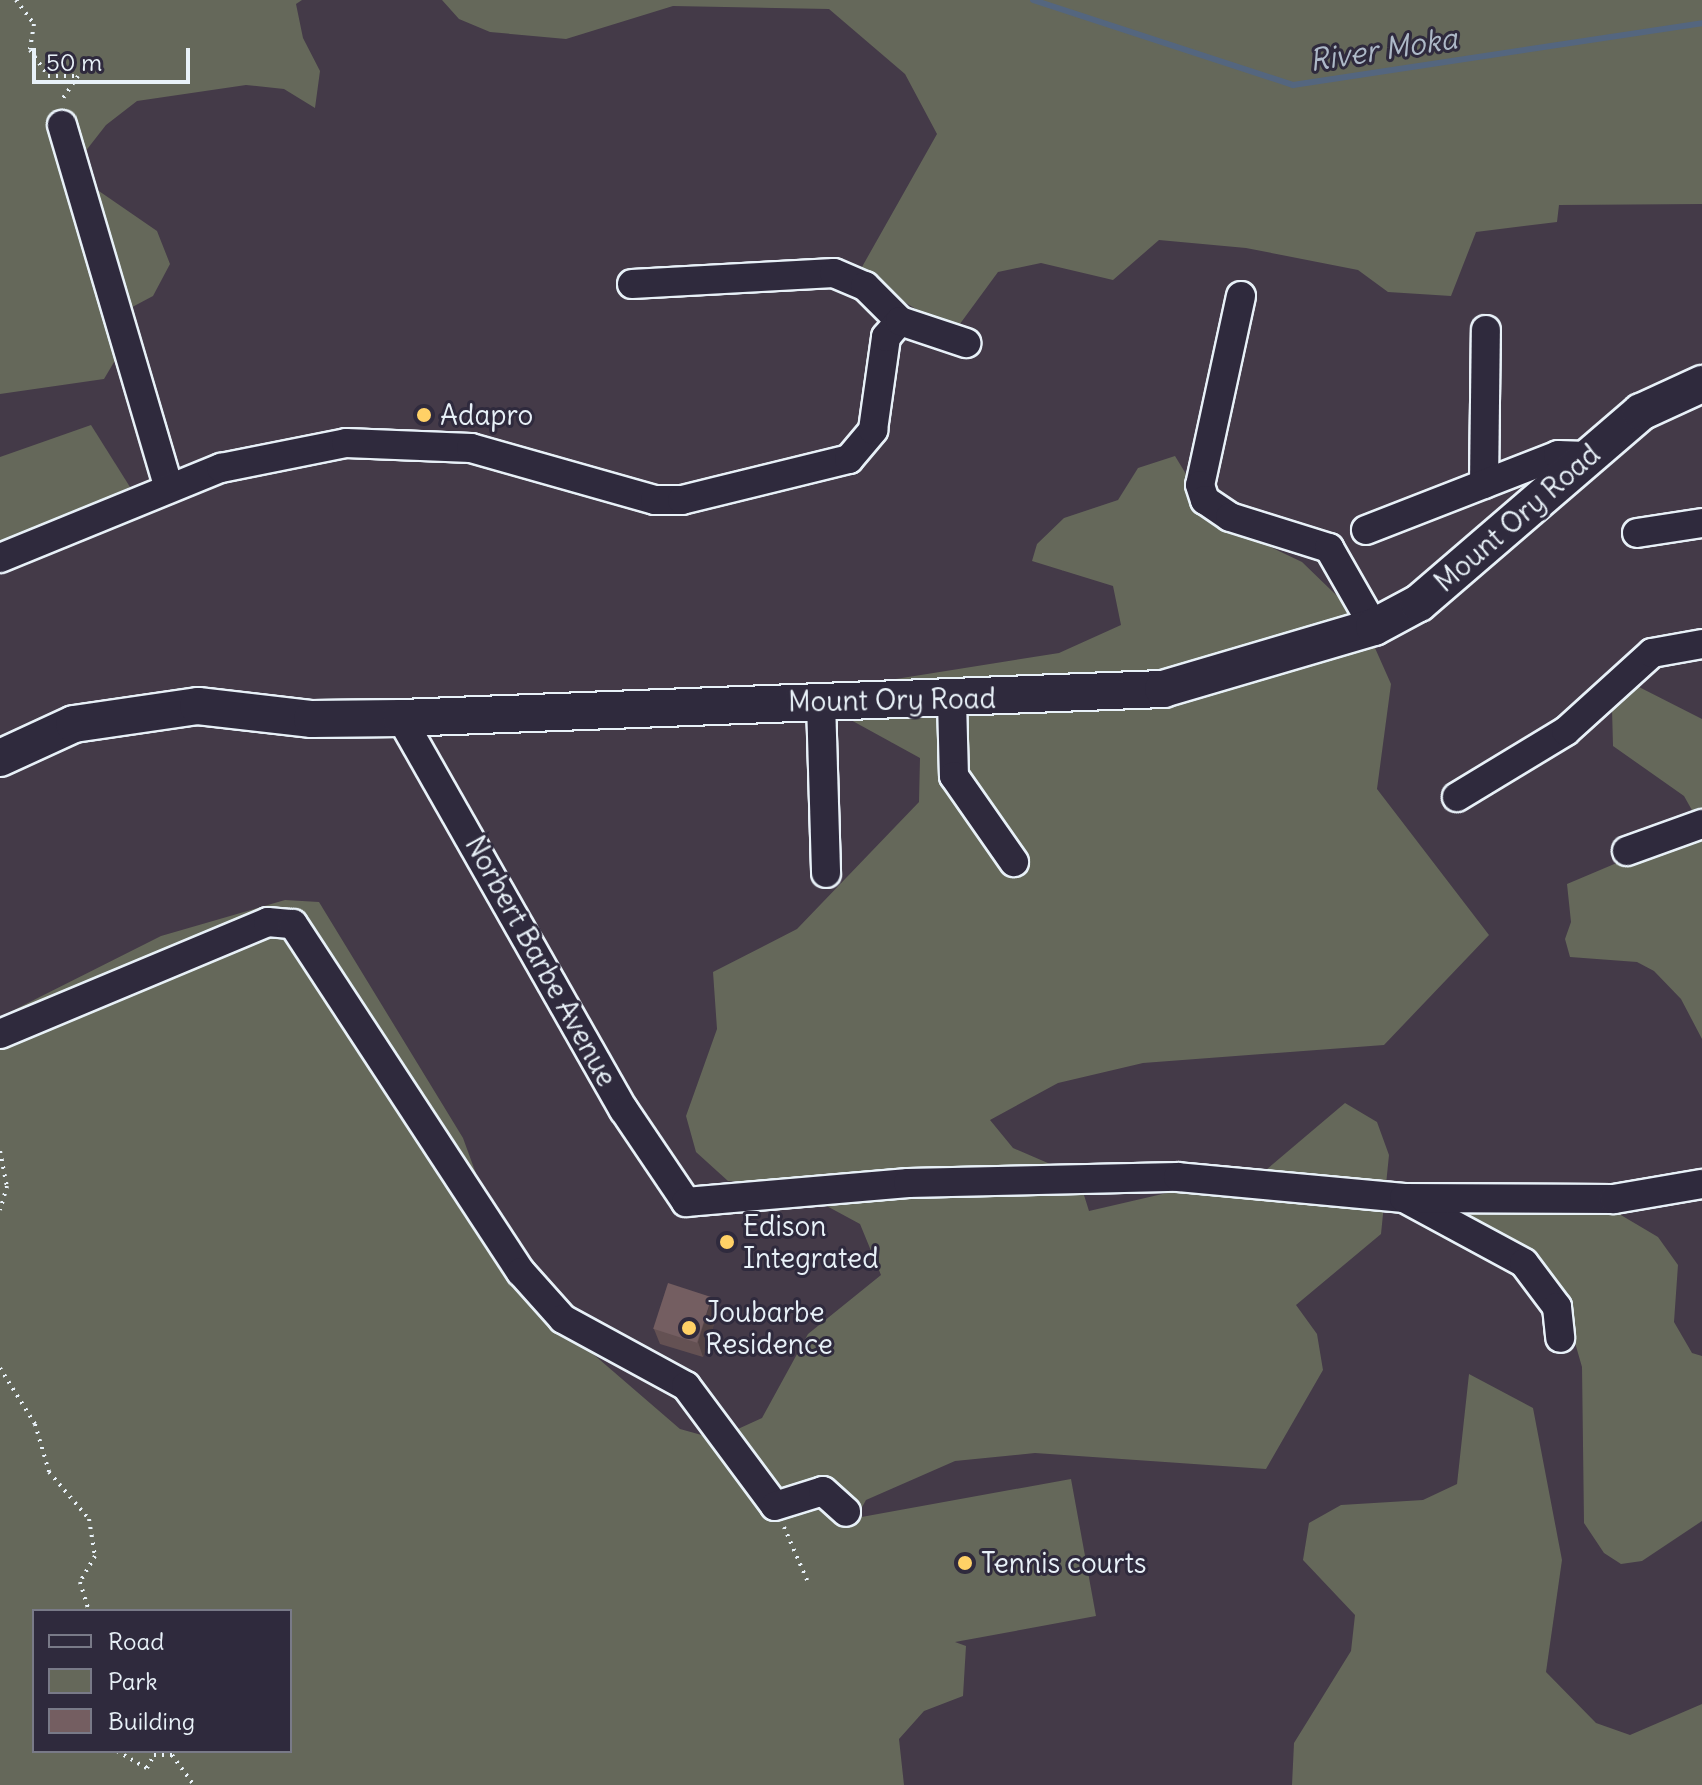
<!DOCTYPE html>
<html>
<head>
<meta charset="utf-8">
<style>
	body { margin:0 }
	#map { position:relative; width:1702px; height:1785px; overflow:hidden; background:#443a48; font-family:Delius,sans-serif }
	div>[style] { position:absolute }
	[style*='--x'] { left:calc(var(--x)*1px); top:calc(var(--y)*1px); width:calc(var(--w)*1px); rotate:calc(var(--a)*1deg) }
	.green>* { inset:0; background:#65685a }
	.stream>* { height:6px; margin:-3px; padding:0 3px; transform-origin:3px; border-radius:3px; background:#54667f }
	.path>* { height:4px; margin-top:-2px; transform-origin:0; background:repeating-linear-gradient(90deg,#e8f1f8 0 2px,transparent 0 8px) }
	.roads { filter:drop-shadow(2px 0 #e8f1f8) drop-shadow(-2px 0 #e8f1f8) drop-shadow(0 2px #e8f1f8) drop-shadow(0 -2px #e8f1f8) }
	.minor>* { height:28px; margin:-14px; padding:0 14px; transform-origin:14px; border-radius:14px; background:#2f2a3d }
	.major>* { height:36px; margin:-18px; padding:0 18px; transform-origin:18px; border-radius:18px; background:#2f2a3d }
	.wall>* { inset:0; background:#645153 }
	.shaded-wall>* { inset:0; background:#514244 }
	.building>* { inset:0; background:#745e61; transform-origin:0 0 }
	.dots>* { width:22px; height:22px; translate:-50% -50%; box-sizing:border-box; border:4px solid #2f2a3d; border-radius:50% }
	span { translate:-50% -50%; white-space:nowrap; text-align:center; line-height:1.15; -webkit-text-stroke:6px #2f2a3d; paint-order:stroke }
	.poi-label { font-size:28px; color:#e8f1f8 }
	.left { translate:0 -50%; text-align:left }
	.street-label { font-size:28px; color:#e8f1f8 }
	.water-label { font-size:30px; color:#adb9c8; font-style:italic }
	.legend { position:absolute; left:32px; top:1609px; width:260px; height:144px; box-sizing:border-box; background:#2f2a3d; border:2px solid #797a88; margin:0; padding:10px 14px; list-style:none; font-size:24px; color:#e8f1f8 }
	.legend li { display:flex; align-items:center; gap:16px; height:40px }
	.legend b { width:40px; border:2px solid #797a88 }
	.scale { position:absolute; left:32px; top:48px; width:158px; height:36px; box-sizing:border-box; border:4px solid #e8f1f8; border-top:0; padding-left:10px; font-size:24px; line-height:28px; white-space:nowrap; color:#e8f1f8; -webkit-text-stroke:6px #2f2a3d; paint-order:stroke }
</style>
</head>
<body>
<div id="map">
	<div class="green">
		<i style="clip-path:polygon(0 0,302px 0,296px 4px,303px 38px,320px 71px,315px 108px,284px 89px,246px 85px,137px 101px,106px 125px,81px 157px,96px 189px,157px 231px,170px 264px,153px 296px,121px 313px,123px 347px,104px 379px,0 394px)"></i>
		<i style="clip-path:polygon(442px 0,1702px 0,1702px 204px,1559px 205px,1557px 222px,1476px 232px,1451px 296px,1388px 292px,1358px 270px,1246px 248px,1159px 240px,1113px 280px,1041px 263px,998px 272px,954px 332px,858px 274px,937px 134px,905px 74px,829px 9px,673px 6px,566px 39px,490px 32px,459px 19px)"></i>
		<i style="clip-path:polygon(91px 425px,130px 487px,0 548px,0 457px)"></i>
		<i style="clip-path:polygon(evenodd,1175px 456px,1214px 520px,1302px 562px,1363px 621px,1391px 684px,1377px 789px,1489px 935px,1384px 1045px,1143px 1063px,1058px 1083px,990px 1120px,1013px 1148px,1078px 1176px,1089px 1211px,1266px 1170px,1345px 1103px,1377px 1122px,1389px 1155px,1381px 1234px,1296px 1305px,1317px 1334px,1323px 1370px,1266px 1469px,1035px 1453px,955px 1461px,866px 1500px,856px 1518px,1071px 1479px,1096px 1616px,955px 1642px,966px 1646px,963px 1696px,924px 1711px,899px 1739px,904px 1785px,0 1785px,0 1017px,161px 936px,285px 900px,319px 902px,463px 1138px,513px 1275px,549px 1316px,680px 1429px,716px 1439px,762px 1418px,808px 1334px,881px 1275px,860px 1224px,786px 1184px,728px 1181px,696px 1152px,686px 1116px,717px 1029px,713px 972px,797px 929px,919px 802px,920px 758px,829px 708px,833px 689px,1059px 653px,1121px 625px,1113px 586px,1032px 561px,1037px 544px,1064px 518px,1118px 500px,1138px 468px,1175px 456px,34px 1611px,290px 1611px,290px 1751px,34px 1751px,34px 1611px)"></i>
		<i style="clip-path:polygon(1639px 687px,1702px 719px,1702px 1039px,1681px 999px,1654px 971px,1637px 962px,1570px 957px,1565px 939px,1571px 922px,1567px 884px,1690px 832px,1693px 812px,1684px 796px,1613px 746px,1612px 709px,1622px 693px)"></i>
		<i style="clip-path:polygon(1477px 1203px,1609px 1208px,1658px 1237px,1678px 1265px,1674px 1322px,1692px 1353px,1702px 1356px,1702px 1521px,1642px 1561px,1621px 1564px,1604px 1553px,1584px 1523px,1582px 1367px,1565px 1308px,1465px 1219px)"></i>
		<i style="clip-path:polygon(1469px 1374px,1533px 1408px,1562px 1560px,1546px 1672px,1596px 1723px,1630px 1735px,1702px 1704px,1702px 1785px,1292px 1785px,1294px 1743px,1351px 1651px,1355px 1615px,1303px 1560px,1309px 1523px,1341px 1505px,1423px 1500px,1457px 1484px)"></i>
	</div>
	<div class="stream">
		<i style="--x:1033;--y:0;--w:274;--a:18.1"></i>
		<i style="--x:1293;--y:85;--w:414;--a:-8.6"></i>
	</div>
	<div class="path">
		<i style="--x:16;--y:0;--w:30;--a:53"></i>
		<i style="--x:34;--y:24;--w:26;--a:99"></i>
		<i style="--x:30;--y:50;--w:32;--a:55"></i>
		<i style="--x:48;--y:76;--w:30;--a:0"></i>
		<i style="--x:78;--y:76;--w:30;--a:124"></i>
		<i style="--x:0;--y:1151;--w:36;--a:79"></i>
		<i style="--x:7;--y:1186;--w:25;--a:106"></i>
		<i style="--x:0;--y:1368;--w:66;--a:58"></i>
		<i style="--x:35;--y:1424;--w:50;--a:73.7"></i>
		<i style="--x:49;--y:1472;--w:62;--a:49.6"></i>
		<i style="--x:89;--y:1519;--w:37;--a:81"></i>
		<i style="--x:95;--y:1556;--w:30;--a:120"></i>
		<i style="--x:80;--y:1582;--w:30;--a:73"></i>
		<i style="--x:784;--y:1527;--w:58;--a:66.5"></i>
		<i style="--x:117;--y:1751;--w:34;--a:30"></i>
		<i style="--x:147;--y:1768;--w:15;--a:-62"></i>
		<i style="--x:154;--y:1755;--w:18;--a:0"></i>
		<i style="--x:172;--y:1755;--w:37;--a:54"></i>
	</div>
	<div class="roads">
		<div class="minor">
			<i style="--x:62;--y:125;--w:378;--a:73.6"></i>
			<i style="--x:632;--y:284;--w:202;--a:-3.1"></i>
			<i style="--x:834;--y:273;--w:34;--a:23"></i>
			<i style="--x:865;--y:286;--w:49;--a:45"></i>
			<i style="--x:1241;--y:296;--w:193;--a:102.2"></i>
			<i style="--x:1200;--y:485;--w:16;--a:72"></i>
			<i style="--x:1205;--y:500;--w:30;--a:34"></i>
			<i style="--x:1230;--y:517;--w:104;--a:17.4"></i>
			<i style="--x:1329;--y:548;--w:91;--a:60.3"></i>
			<i style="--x:1484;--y:484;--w:154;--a:-89.3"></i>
			<i style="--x:1366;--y:530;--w:206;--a:-21.3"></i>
			<i style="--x:1558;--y:455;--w:28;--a:2"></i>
			<i style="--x:1637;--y:533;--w:66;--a:-8.7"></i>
			<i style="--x:0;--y:558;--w:239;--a:-22.2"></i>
			<i style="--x:221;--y:468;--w:127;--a:-11.3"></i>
			<i style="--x:346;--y:443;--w:125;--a:2.3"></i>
			<i style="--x:471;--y:448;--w:191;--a:15.8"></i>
			<i style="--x:655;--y:500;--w:27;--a:0"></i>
			<i style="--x:682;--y:500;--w:172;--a:-13.8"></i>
			<i style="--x:849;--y:459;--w:38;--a:-50"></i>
			<i style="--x:873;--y:430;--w:94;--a:-82"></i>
			<i style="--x:886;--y:337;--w:21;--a:-49"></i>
			<i style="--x:900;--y:321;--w:70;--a:18.4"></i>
			<i style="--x:952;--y:701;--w:75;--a:88.5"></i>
			<i style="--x:954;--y:776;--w:105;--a:55.1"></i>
			<i style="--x:821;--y:702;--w:171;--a:88.3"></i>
			<i style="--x:401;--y:718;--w:451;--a:60.4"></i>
			<i style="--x:624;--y:1110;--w:111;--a:56"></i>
			<i style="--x:686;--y:1202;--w:223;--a:-4.9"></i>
			<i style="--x:908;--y:1183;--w:270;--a:-1.3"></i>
			<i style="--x:1178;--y:1177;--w:227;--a:5.3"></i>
			<i style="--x:1404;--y:1198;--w:136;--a:28.4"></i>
			<i style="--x:1524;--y:1263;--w:55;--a:53.1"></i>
			<i style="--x:1557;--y:1307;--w:31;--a:84"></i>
			<i style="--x:1457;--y:797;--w:127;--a:-31.2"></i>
			<i style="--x:1566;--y:731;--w:116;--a:-42.2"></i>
			<i style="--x:1652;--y:653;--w:51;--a:-10.2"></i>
			<i style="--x:1627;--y:851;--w:80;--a:-19.8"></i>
			<i style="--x:0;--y:1034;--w:290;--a:-22.7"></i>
			<i style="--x:268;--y:922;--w:25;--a:5"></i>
			<i style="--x:293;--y:924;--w:416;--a:56.8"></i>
			<i style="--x:521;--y:1272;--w:63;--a:48.2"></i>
			<i style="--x:563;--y:1319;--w:140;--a:28.6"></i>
			<i style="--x:686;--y:1386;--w:149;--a:53.4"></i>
			<i style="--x:775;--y:1506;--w:50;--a:-17.4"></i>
			<i style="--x:823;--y:1491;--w:31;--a:42"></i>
			<i style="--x:1404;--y:1198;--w:210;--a:0.3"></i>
			<i style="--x:1614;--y:1199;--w:89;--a:-9.7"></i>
		</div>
		<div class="major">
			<i style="--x:0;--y:758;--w:81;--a:-24.7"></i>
			<i style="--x:74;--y:724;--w:125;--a:-8.3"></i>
			<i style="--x:198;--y:706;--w:115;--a:6.5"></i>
			<i style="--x:312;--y:719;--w:89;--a:-0.6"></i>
			<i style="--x:401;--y:718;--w:763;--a:-2.18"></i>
			<i style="--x:1163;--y:689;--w:220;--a:-16.4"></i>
			<i style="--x:1374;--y:627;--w:51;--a:-28.1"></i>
			<i style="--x:1419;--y:603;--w:293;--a:-40.7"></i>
			<i style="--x:1641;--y:412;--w:67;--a:-24.7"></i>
		</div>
	</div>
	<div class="wall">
		<i style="clip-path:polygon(718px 1312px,703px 1357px,660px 1344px,654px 1329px)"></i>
	</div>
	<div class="shaded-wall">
		<i style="clip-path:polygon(712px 1297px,718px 1312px,703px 1357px,698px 1342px)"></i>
	</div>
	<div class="building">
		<i style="left:668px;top:1283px;width:46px;height:48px;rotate:18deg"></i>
	</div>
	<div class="dots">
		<i style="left:424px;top:415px;background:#ffd166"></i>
		<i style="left:727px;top:1242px;background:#ffd166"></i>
		<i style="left:689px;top:1328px;background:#ffd166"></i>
		<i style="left:965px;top:1563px;background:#ffd166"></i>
	</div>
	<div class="poi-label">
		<span class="left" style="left:440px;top:415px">Adapro</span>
		<span class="left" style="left:743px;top:1242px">Edison<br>Integrated</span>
		<span class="left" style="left:705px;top:1328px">Joubarbe<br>Residence</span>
		<span class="left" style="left:981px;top:1563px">Tennis courts</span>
	</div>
	<div class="street-label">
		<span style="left:1517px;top:518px;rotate:-41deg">Mount Ory Road</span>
		<span style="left:892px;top:700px;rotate:-1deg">Mount Ory Road</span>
		<span style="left:541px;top:961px;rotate:61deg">Norbert Barbe Avenue</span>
	</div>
	<div class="water-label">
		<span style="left:1383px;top:49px;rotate:-9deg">River Moka</span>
	</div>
	<ul class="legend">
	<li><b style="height:10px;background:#2f2a3d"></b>Road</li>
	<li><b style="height:22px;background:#65685a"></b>Park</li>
	<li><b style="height:22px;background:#745e61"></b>Building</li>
	</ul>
	<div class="scale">50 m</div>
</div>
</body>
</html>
